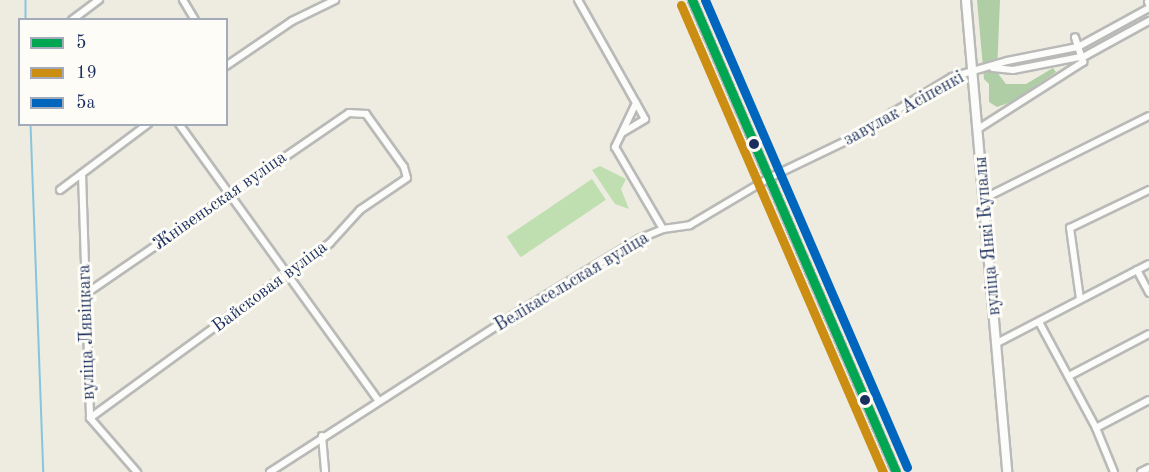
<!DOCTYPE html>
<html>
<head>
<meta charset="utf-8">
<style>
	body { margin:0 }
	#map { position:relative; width:1149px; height:472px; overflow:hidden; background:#eeece1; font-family:"Old Standard TT",serif }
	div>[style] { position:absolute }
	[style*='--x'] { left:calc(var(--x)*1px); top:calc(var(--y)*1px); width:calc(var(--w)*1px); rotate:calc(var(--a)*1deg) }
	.green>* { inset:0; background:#c0dfb1; transform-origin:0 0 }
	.forest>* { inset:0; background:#afcea6 }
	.stream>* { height:1.5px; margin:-0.75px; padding:0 0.75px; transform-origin:0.75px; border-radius:0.75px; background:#87c5db }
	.roads { filter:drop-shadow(2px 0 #b9bab8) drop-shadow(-2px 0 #b9bab8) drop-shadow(0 2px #b9bab8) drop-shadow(0 -2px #b9bab8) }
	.minor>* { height:6px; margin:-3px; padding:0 3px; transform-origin:3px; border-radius:3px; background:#fcfcfa }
	.major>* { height:8px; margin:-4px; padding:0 4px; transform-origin:4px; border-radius:4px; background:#fcfcfa }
	.bus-1>* { height:9px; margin:-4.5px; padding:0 4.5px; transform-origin:4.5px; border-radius:4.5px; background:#00a651 }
	.bus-2>* { height:9px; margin:-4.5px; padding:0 4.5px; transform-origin:4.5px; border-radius:4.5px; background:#cb8e13 }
	.bus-3>* { height:9px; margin:-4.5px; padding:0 4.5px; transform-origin:4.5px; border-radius:4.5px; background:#0065bd }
	.dots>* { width:16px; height:16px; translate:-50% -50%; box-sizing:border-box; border:3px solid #fdfcf7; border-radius:50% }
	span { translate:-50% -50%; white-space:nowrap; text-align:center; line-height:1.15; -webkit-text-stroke:6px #fdfcf7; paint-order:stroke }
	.street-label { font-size:18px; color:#1b2f5e }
	.legend { position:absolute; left:18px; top:18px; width:210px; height:108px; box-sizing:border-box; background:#fdfcf7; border:2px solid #a3aaba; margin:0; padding:8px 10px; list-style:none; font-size:18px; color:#1b2f5e }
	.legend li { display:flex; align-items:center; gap:12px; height:30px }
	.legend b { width:30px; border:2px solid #a3aaba }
</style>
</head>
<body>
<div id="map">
	<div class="green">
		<i style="clip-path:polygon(600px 166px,626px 179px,621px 189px,629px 209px,615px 204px,592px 170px)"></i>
		<i style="left:592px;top:179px;width:25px;height:103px;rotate:56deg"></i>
	</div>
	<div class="forest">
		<i style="clip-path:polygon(977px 0,1000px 0,997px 72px,1006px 84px,1026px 84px,1053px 68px,1056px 72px,1014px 101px,997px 107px,989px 102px,989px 84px,984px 79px)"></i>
	</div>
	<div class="stream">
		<i style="--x:26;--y:0;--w:20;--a:90"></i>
		<i style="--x:31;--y:124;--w:348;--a:87.9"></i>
	</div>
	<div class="roads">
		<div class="minor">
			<i style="--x:183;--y:0;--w:23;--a:59"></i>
			<i style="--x:578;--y:0;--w:118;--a:60.6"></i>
			<i style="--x:636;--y:103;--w:49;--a:115.5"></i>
			<i style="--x:615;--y:147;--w:95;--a:59.7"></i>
			<i style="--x:692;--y:0;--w:514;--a:66.63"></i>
			<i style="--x:1148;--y:2;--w:2;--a:63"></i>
			<i style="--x:72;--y:20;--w:34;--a:-37"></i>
			<i style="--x:226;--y:66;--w:80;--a:-34.3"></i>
			<i style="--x:292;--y:21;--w:48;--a:-26"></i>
			<i style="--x:993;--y:68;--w:20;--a:6"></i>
			<i style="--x:1013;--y:70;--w:73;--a:-11"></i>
			<i style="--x:1085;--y:56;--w:73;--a:-28.7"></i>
			<i style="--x:179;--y:124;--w:340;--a:54.2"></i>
			<i style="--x:978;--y:129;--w:125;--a:-32.5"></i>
			<i style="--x:1083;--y:62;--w:26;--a:-108"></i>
			<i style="--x:622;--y:133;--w:27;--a:-31"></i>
			<i style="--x:645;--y:119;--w:18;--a:-119"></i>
			<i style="--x:82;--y:174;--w:244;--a:88.1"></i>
			<i style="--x:90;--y:418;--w:72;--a:49"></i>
			<i style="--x:60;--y:190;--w:110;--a:-36.9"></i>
			<i style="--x:985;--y:198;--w:183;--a:-26.6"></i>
			<i style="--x:1137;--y:270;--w:26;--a:62"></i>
			<i style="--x:84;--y:295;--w:321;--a:-34.5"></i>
			<i style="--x:349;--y:113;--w:17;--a:3"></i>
			<i style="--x:366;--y:114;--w:65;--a:54.4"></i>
			<i style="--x:404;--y:167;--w:11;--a:75"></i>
			<i style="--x:407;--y:178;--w:57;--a:145.8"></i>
			<i style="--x:360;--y:210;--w:45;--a:132.3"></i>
			<i style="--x:330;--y:243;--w:297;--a:143.9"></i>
			<i style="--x:1080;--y:299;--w:72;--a:-98"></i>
			<i style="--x:1070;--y:228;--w:88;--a:-25.7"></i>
			<i style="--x:1039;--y:322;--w:120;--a:61.7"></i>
			<i style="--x:1096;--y:428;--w:48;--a:67.8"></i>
			<i style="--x:997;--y:343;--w:171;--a:-27.5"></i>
			<i style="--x:1069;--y:376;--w:90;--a:-27.7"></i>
			<i style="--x:1096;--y:428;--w:60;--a:-27.8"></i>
			<i style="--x:322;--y:436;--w:36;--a:85"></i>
			<i style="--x:270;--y:472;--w:297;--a:-32.8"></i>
			<i style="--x:520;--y:311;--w:141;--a:-31.1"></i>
			<i style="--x:641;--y:238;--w:24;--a:-22"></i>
			<i style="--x:663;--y:229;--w:27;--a:-8"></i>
			<i style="--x:690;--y:225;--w:94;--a:-30.7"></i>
			<i style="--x:771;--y:177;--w:120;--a:-25.7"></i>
			<i style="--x:879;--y:125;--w:18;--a:-43"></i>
			<i style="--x:892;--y:113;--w:70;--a:-31"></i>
			<i style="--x:952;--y:77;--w:57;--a:-16.2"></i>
			<i style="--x:1007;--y:61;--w:72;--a:-11.2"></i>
			<i style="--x:1078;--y:47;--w:81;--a:-28.8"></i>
			<i style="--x:1141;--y:472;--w:9;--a:-27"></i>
		</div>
		<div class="major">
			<i style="--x:966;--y:0;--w:474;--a:85"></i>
		</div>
	</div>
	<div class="bus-1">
		<i style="--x:692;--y:0;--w:514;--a:66.63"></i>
	</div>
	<div class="bus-2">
		<i style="--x:681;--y:5;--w:509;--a:66.61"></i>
	</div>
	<div class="bus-3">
		<i style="--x:705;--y:0;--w:509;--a:66.61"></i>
	</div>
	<div class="dots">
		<i style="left:754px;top:144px;background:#1b2f5e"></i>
		<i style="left:865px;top:400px;background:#1b2f5e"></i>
	</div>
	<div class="street-label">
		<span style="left:904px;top:109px;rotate:-29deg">завулак Асіпенкі</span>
		<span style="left:220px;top:201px;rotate:-35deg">Жнівеньская вуліца</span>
		<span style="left:988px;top:236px;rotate:-95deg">вуліца Янкі Купалы</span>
		<span style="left:572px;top:282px;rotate:-31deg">Велікасельская вуліца</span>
		<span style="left:270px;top:287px;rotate:-37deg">Вайсковая вуліца</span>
		<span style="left:87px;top:332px;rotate:-92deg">вуліца Лявіцкага</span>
	</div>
	<ul class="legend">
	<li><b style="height:8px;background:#00a651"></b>5</li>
	<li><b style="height:8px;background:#cb8e13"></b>19</li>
	<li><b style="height:8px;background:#0065bd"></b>5а</li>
	</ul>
</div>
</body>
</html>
